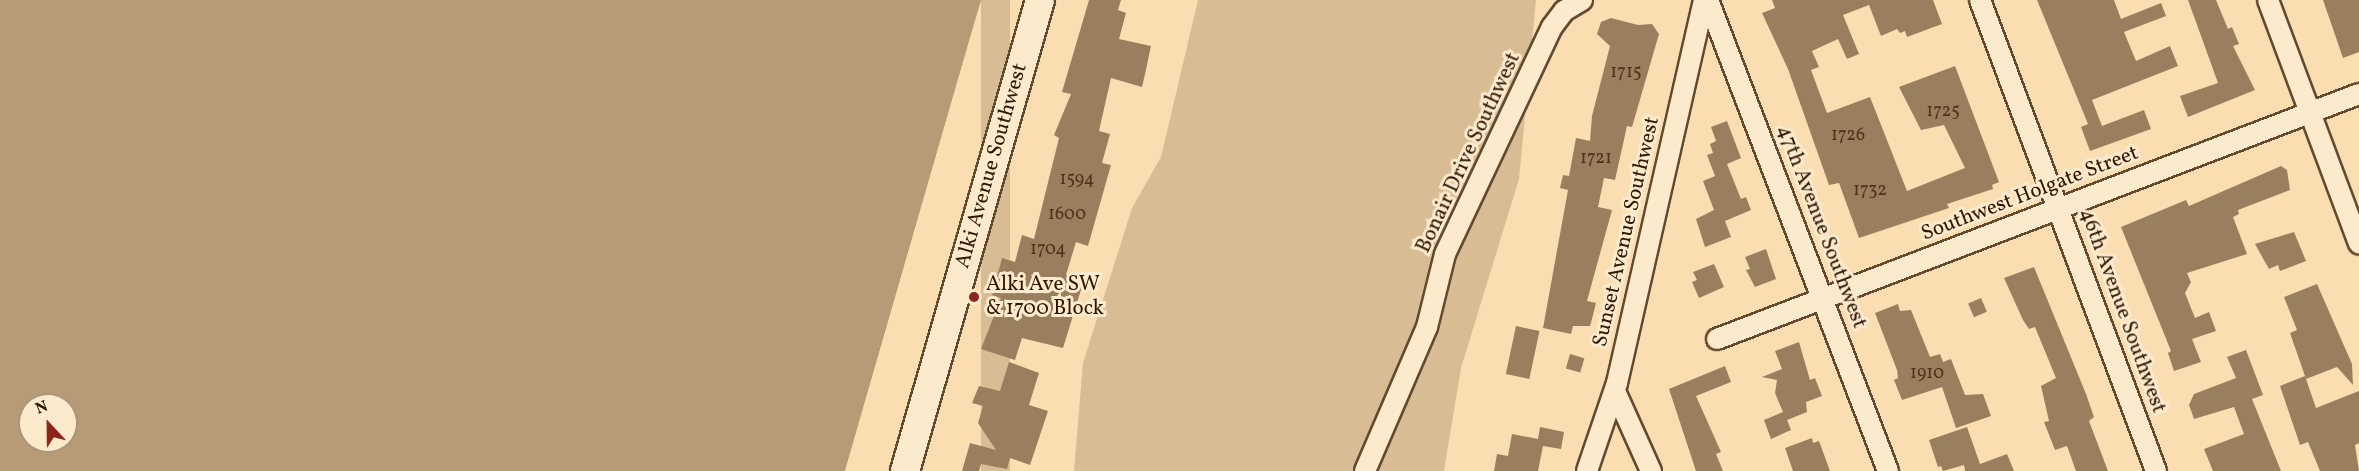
<!DOCTYPE html>
<html>
<head>
<meta charset="utf-8">
<style>
	body { margin:0 }
	#map { position:relative; width:2359px; height:471px; overflow:hidden; background:#fadeb1; font-family:Vollkorn,serif }
	div>[style] { position:absolute }
	[style*='--x'] { left:calc(var(--x)*1px); top:calc(var(--y)*1px); width:calc(var(--w)*1px); rotate:calc(var(--a)*1deg) }
	.green>* { inset:0; background:#d8bc94; transform-origin:0 0 }
	.water>* { inset:0; background:#b69b76 }
	.pier>* { inset:0; background:#fadeb1 }
	.building>* { inset:0; background:#9a7f5e; transform-origin:0 0 }
	.roads { filter:drop-shadow(2px 0 #634a2f) drop-shadow(-2px 0 #634a2f) drop-shadow(0 2px #634a2f) drop-shadow(0 -2px #634a2f) }
	.street>* { height:20px; margin:-10px; padding:0 10px; transform-origin:10px; border-radius:10px; background:#fceacc }
	.secondary>* { height:28px; margin:-14px; padding:0 14px; transform-origin:14px; border-radius:14px; background:#fceacc }
	.dots>* { width:16px; height:16px; translate:-50% -50%; box-sizing:border-box; border:3px solid #fceacc; border-radius:50% }
	span { translate:-50% -50%; white-space:nowrap; text-align:center; line-height:1.15; -webkit-text-stroke:6px #fceacc; paint-order:stroke }
	.number-label { font-size:18px; color:#4b321a }
	.number-label span { -webkit-text-stroke-width:0 }
	.street-label { font-size:21px; color:#311804 }
	.poi-label { font-size:21px; color:#311804 }
	.left { translate:0 -50%; text-align:left }
	.north { position:absolute; left:18px; top:393px; width:60px; height:60px; box-sizing:border-box; background:#fceacc; border:2px solid #ab967c; border-radius:50%; rotate:338deg; font-size:16px; font-weight:700; line-height:24px; text-align:center; color:#311804 }
	.north::after { content:''; display:block; margin:auto; width:21px; height:27px; background:#8f2418; clip-path:polygon(50% 0,100% 100%,50% 72%,0 100%) }
</style>
</head>
<body>
<div id="map">
	<div class="green">
		<i style="left:981px;top:0;width:29px;height:490px"></i>
		<i style="clip-path:polygon(1198px 0,1536px 0,1519px 179px,1461px 368px,1444px 471px,1074px 471px,1083px 363px,1132px 208px,1161px 157px)"></i>
	</div>
	<div class="water">
		<i style="clip-path:polygon(evenodd,0 0,981px 0,845px 471px,0 471px,0 0,30px 405px,66px 405px,66px 441px,30px 441px,30px 405px)"></i>
	</div>
	<div class="pier">
		<i style="clip-path:polygon(981px 0,848px 471px,845px 471px)"></i>
	</div>
	<div class="building">
		<i style="clip-path:polygon(1089px 0,1121px 0,1118px 10px,1126px 13px,1119px 39px,1151px 46px,1145px 74px,1142px 87px,1111px 78px,1099px 131px,1110px 134px,1102px 163px,1111px 165px,1088px 246px,1076px 242px,1066px 275px,1084px 280px,1063px 348px,1022px 338px,1015px 360px,981px 349px,1001px 298px,992px 295px,1002px 258px,1015px 262px,1022px 235px,1034px 239px,1059px 138px,1054px 135px,1071px 94px,1062px 92px)"></i>
		<i style="clip-path:polygon(1772px 0,1933px 0,1942px 24px,1907px 37px,1905px 31px,1900px 33px,1897px 29px,1881px 36px,1869px 5px,1843px 15px,1859px 54px,1847px 59px,1838px 39px,1812px 51px,1819px 67px,1811px 70px,1827px 113px,1870px 97px,1907px 191px,1965px 168px,1944px 125px,1921px 130px,1899px 87px,1955px 66px,1999px 182px,1992px 185px,1993px 189px,1947px 204px,1949px 208px,1859px 238px,1839px 183px,1829px 185px,1788px 69px,1762px 13px,1775px 8px)"></i>
		<i style="clip-path:polygon(2037px 0,2114px 0,2121px 19px,2161px 3px,2166px 16px,2124px 32px,2136px 61px,2170px 46px,2178px 66px,2092px 100px,2102px 126px,2144px 110px,2151px 129px,2090px 151px,2081px 127px,2088px 124px)"></i>
		<i style="clip-path:polygon(2188px 0,2216px 0,2228px 29px,2232px 27px,2239px 44px,2233px 46px,2255px 90px,2188px 117px,2180px 96px,2218px 83px)"></i>
		<i style="clip-path:polygon(2323px 0,2359px 0,2359px 52px,2343px 58px)"></i>
		<i style="clip-path:polygon(1611px 18px,1638px 25px,1652px 24px,1659px 34px,1632px 127px,1627px 126px,1615px 180px,1604px 178px,1598px 207px,1612px 210px,1587px 301px,1596px 303px,1592px 319px,1590px 326px,1573px 326px,1571px 334px,1543px 328px,1568px 190px,1560px 188px,1563px 175px,1569px 176px,1576px 138px,1590px 141px,1592px 116px,1610px 46px,1597px 34px,1601px 22px)"></i>
		<i style="clip-path:polygon(1727px 121px,1741px 158px,1727px 164px,1741px 199px,1746px 197px,1751px 210px,1725px 221px,1731px 237px,1705px 247px,1696px 219px,1714px 210px,1703px 181px,1715px 176px,1707px 155px,1713px 153px,1710px 144px,1716px 141px,1711px 127px)"></i>
		<i style="clip-path:polygon(2281px 166px,2287px 170px,2290px 190px,2238px 210px,2239px 214px,2233px 217px,2247px 254px,2187px 273px,2191px 282px,2185px 293px,2195px 318px,2209px 312px,2216px 331px,2192px 339px,2201px 362px,2174px 371px,2168px 353px,2171px 351px,2121px 227px,2186px 200px,2189px 206px)"></i>
		<i style="clip-path:polygon(2294px 232px,2306px 261px,2280px 271px,2278px 265px,2269px 269px,2255px 244px)"></i>
		<i style="clip-path:polygon(1766px 249px,1776px 279px,1755px 287px,1746px 270px,1750px 269px,1745px 257px)"></i>
		<i style="clip-path:polygon(1714px 264px,1724px 287px,1699px 298px,1692px 282px,1697px 280px,1693px 272px)"></i>
		<i style="clip-path:polygon(2034px 267px,2086px 394px,2094px 417px,2089px 421px,2108px 471px,2076px 471px,2067px 446px,2055px 450px,2044px 422px,2049px 421px,2041px 386px,2056px 378px,2035px 327px,2029px 329px,2023px 320px,2004px 278px)"></i>
		<i style="clip-path:polygon(2317px 284px,2352px 364px,2353px 385px,2337px 367px,2306px 379px,2290px 333px,2297px 330px,2284px 297px)"></i>
		<i style="left:1981px;top:298px;width:15px;height:14px;rotate:67deg"></i>
		<i style="clip-path:polygon(1898px 304px,1900px 311px,1911px 310px,1930px 357px,1940px 354px,1943px 362px,1951px 359px,1965px 395px,1983px 394px,1991px 416px,1956px 428px,1942px 387px,1902px 400px,1894px 380px,1898px 378px,1897px 370px,1875px 313px)"></i>
		<i style="left:1516px;top:326px;width:24px;height:49px;rotate:12deg"></i>
		<i style="clip-path:polygon(1799px 342px,1810px 380px,1815px 378px,1822px 396px,1806px 402px,1807px 412px,1787px 420px,1791px 430px,1771px 439px,1764px 420px,1783px 412px,1775px 393px,1777px 380px,1762px 377px,1782px 369px,1775px 351px)"></i>
		<i style="clip-path:polygon(2246px 350px,2263px 395px,2252px 399px,2281px 471px,2213px 471px,2204px 449px,2244px 434px,2234px 407px,2194px 419px,2189px 405px,2194px 394px,2236px 378px,2227px 357px)"></i>
		<i style="left:1570px;top:354px;width:15px;height:15px;rotate:16deg"></i>
		<i style="clip-path:polygon(1009px 362px,1039px 373px,1029px 405px,1048px 411px,1030px 465px,1010px 458px,1007px 469px,981px 464px,979px 471px,962px 471px,970px 443px,996px 450px,978px 423px,983px 406px,972px 403px,979px 386px,1000px 391px)"></i>
		<i style="clip-path:polygon(1725px 366px,1731px 382px,1696px 396px,1721px 452px,1716px 454px,1723px 471px,1696px 471px,1669px 389px)"></i>
		<i style="clip-path:polygon(2305px 376px,2316px 408px,2359px 391px,2359px 443px,2355px 445px,2359px 471px,2320px 471px,2308px 442px,2300px 445px,2280px 386px)"></i>
		<i style="clip-path:polygon(1540px 427px,1564px 432px,1561px 449px,1543px 446px,1538px 471px,1494px 471px,1497px 454px,1508px 456px,1512px 434px,1538px 439px)"></i>
		<i style="clip-path:polygon(1967px 427px,1980px 464px,2007px 454px,2014px 471px,1965px 471px,1964px 465px,1943px 471px,1941px 466px,1938px 467px,1929px 440px)"></i>
		<i style="clip-path:polygon(1812px 438px,1813px 443px,1819px 441px,1830px 471px,1793px 471px,1785px 448px)"></i>
	</div>
	<div class="roads">
		<div class="street">
			<i style="--x:1708;--y:0;--w:504;--a:69.08"></i>
			<i style="--x:1980;--y:0;--w:503;--a:69.51"></i>
			<i style="--x:2268;--y:0;--w:260;--a:69.5"></i>
			<i style="--x:1717;--y:339;--w:687;--a:-20.89"></i>
			<i style="--x:1615;--y:391;--w:88;--a:65.8"></i>
			<i style="--x:1365;--y:471;--w:157;--a:-66.7"></i>
			<i style="--x:1427;--y:327;--w:75;--a:-76.1"></i>
			<i style="--x:1445;--y:254;--w:251;--a:-64.8"></i>
			<i style="--x:1552;--y:27;--w:20;--a:-53"></i>
			<i style="--x:1564;--y:11;--w:21;--a:-31"></i>
			<i style="--x:1587;--y:471;--w:93;--a:-71.2"></i>
			<i style="--x:1617;--y:383;--w:393;--a:-77.2"></i>
		</div>
		<div class="secondary">
			<i style="--x:905;--y:471;--w:490;--a:-74"></i>
		</div>
	</div>
	<div class="dots">
		<i style="left:974px;top:297px;background:#8f2418"></i>
	</div>
	<div class="number-label">
		<span style="left:1626px;top:73px">1715</span>
		<span style="left:1943px;top:112px">1725</span>
		<span style="left:1848px;top:136px">1726</span>
		<span style="left:1596px;top:159px">1721</span>
		<span style="left:1077px;top:180px">1594</span>
		<span style="left:1870px;top:191px">1732</span>
		<span style="left:1067px;top:215px">1600</span>
		<span style="left:1048px;top:250px">1704</span>
		<span style="left:1927px;top:374px">1910</span>
	</div>
	<div class="street-label">
		<span style="left:1469px;top:153px;rotate:-65deg">Bonair Drive Southwest</span>
		<span style="left:992px;top:166px;rotate:-74deg">Alki Avenue Southwest</span>
		<span style="left:2030px;top:194px;rotate:-21deg">Southwest Holgate Street</span>
		<span style="left:1821px;top:227px;rotate:69deg">47th Avenue Southwest</span>
		<span style="left:1627px;top:232px;rotate:-77deg">Sunset Avenue Southwest</span>
		<span style="left:2122px;top:311px;rotate:70deg">46th Avenue Southwest</span>
	</div>
	<div class="poi-label">
		<span class="left" style="left:986px;top:297px">Alki Ave SW<br>&amp; 1700 Block</span>
	</div>
	<div class="north">N</div>
</div>
</body>
</html>
